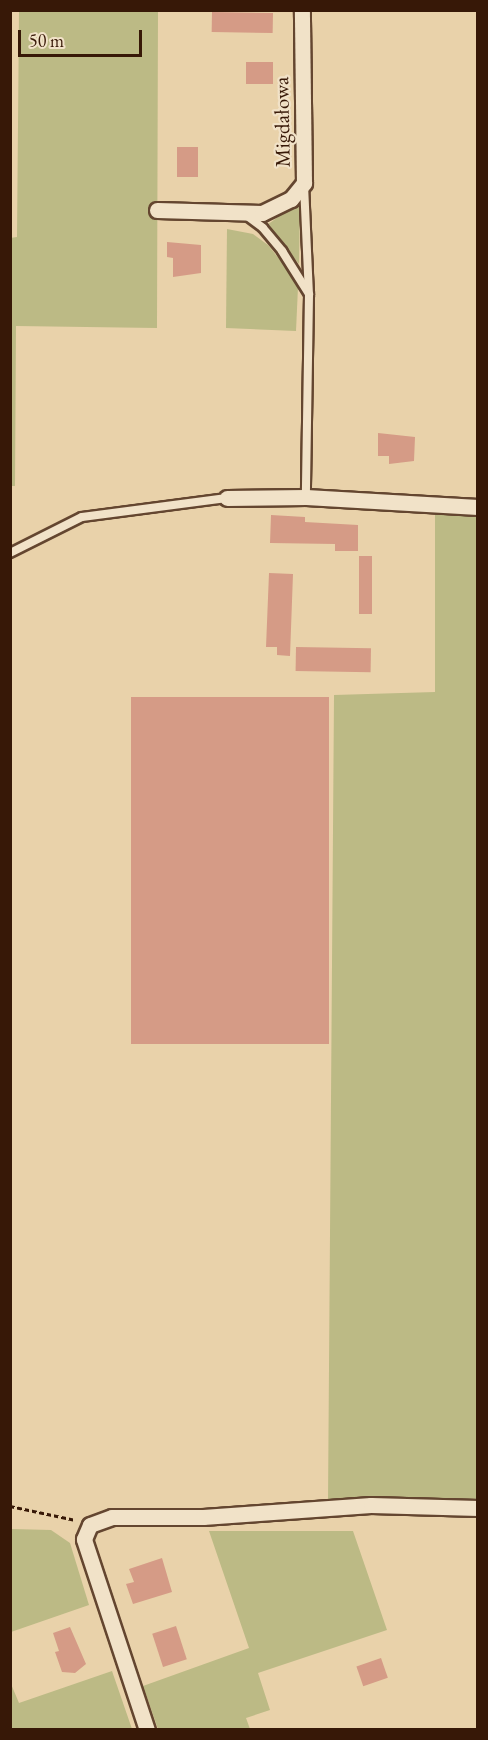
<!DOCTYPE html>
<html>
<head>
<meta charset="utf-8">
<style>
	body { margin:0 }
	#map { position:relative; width:488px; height:1740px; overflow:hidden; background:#e9d2aa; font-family:"EB Garamond",serif }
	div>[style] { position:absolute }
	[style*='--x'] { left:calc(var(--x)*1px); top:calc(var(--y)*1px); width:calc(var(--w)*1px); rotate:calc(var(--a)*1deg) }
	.green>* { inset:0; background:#bcba85 }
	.building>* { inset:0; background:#d59b86; transform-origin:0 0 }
	.path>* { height:3px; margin-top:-1.5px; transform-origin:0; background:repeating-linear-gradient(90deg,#371807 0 4.5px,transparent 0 7.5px) }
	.roads { filter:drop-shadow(2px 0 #644630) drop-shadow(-2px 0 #644630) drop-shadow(0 2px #644630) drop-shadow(0 -2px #644630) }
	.lane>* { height:8px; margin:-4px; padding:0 4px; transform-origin:4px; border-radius:4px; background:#f1e2c8 }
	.street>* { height:15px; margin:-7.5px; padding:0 7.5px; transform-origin:7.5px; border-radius:7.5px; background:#f1e2c8 }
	span { translate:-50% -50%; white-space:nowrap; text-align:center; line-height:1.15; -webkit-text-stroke:4.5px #f1e2c8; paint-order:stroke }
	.street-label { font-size:21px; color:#371807 }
	.frame { position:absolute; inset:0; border:12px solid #371807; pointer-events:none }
	.scale { position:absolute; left:18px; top:30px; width:124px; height:27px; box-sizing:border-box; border:3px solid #371807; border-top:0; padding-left:8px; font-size:18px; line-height:21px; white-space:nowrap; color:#371807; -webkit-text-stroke:4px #f1e2c8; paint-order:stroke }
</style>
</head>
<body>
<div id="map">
	<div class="green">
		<i style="clip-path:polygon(19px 11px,158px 11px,157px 328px,16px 326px,15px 486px,11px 486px,10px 238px,17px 237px)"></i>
		<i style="clip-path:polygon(300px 201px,299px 264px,267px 225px)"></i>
		<i style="clip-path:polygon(227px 229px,253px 234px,268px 245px,288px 270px,298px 287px,296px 331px,226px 328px)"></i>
		<i style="clip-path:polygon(435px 511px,477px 513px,477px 1503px,328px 1502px,334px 695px,435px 692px)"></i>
		<i style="clip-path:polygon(11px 1529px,51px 1530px,70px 1543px,89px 1605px,11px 1632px)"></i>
		<i style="clip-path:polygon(209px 1531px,353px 1531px,387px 1630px,258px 1673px,270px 1710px,246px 1718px,250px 1729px,158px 1729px,143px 1686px,249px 1648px)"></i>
		<i style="clip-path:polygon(112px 1671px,132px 1729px,11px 1729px,11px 1684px,19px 1703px)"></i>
	</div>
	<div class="building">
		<i style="left:212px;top:12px;width:61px;height:20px;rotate:1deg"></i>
		<i style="left:246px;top:62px;width:27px;height:22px"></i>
		<i style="left:177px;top:147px;width:21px;height:30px"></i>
		<i style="clip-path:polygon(167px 242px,201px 245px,201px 273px,173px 277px,173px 258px,167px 257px)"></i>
		<i style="clip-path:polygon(378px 433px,415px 437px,414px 461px,389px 464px,389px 456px,378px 456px)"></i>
		<i style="clip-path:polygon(271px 515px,305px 517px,305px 522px,358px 525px,358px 551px,335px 551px,335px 544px,270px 543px)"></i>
		<i style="left:359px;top:556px;width:13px;height:58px"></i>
		<i style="clip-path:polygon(269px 573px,293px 574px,290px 656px,277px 655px,277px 647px,266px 647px)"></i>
		<i style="left:296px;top:647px;width:75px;height:24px;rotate:1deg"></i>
		<i style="left:131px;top:697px;width:198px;height:347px"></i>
		<i style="clip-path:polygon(162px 1558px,172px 1592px,133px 1604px,126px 1584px,134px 1582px,129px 1569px)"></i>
		<i style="left:176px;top:1626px;width:35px;height:25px;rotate:72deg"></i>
		<i style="clip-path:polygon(70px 1627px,86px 1664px,75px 1673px,62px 1672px,55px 1652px,59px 1651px,53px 1633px)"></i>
		<i style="left:381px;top:1658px;width:21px;height:26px;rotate:71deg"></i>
	</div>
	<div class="path">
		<i style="--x:10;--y:1506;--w:67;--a:12"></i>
	</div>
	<div class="roads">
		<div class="lane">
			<i style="--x:304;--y:185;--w:110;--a:87.4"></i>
			<i style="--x:309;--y:295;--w:202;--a:90.9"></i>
			<i style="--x:246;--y:215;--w:21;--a:37"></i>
			<i style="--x:263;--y:228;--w:30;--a:50"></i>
			<i style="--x:282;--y:251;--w:51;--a:57.9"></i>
			<i style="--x:10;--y:553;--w:80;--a:-26.6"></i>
			<i style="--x:82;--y:517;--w:146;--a:-7.5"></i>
		</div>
		<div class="street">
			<i style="--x:157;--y:210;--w:105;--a:1.6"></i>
			<i style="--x:262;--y:213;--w:32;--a:-26"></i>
			<i style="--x:291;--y:199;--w:21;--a:-51"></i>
			<i style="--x:304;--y:183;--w:173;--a:-90.7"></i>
			<i style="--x:227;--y:498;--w:79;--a:-0.7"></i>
			<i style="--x:306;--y:497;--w:172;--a:3.3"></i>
			<i style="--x:147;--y:1730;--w:201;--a:-108.3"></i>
			<i style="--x:84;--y:1539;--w:15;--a:-67"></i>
			<i style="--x:90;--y:1525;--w:23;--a:-20"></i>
			<i style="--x:112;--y:1517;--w:91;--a:0"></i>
			<i style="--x:203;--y:1517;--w:168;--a:-4.1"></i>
			<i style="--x:371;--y:1505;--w:107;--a:1.6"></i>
		</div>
	</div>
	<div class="street-label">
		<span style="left:282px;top:122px;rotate:-91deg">Migdałowa</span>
	</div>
	<div class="frame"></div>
	<div class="scale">50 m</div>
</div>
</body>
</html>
